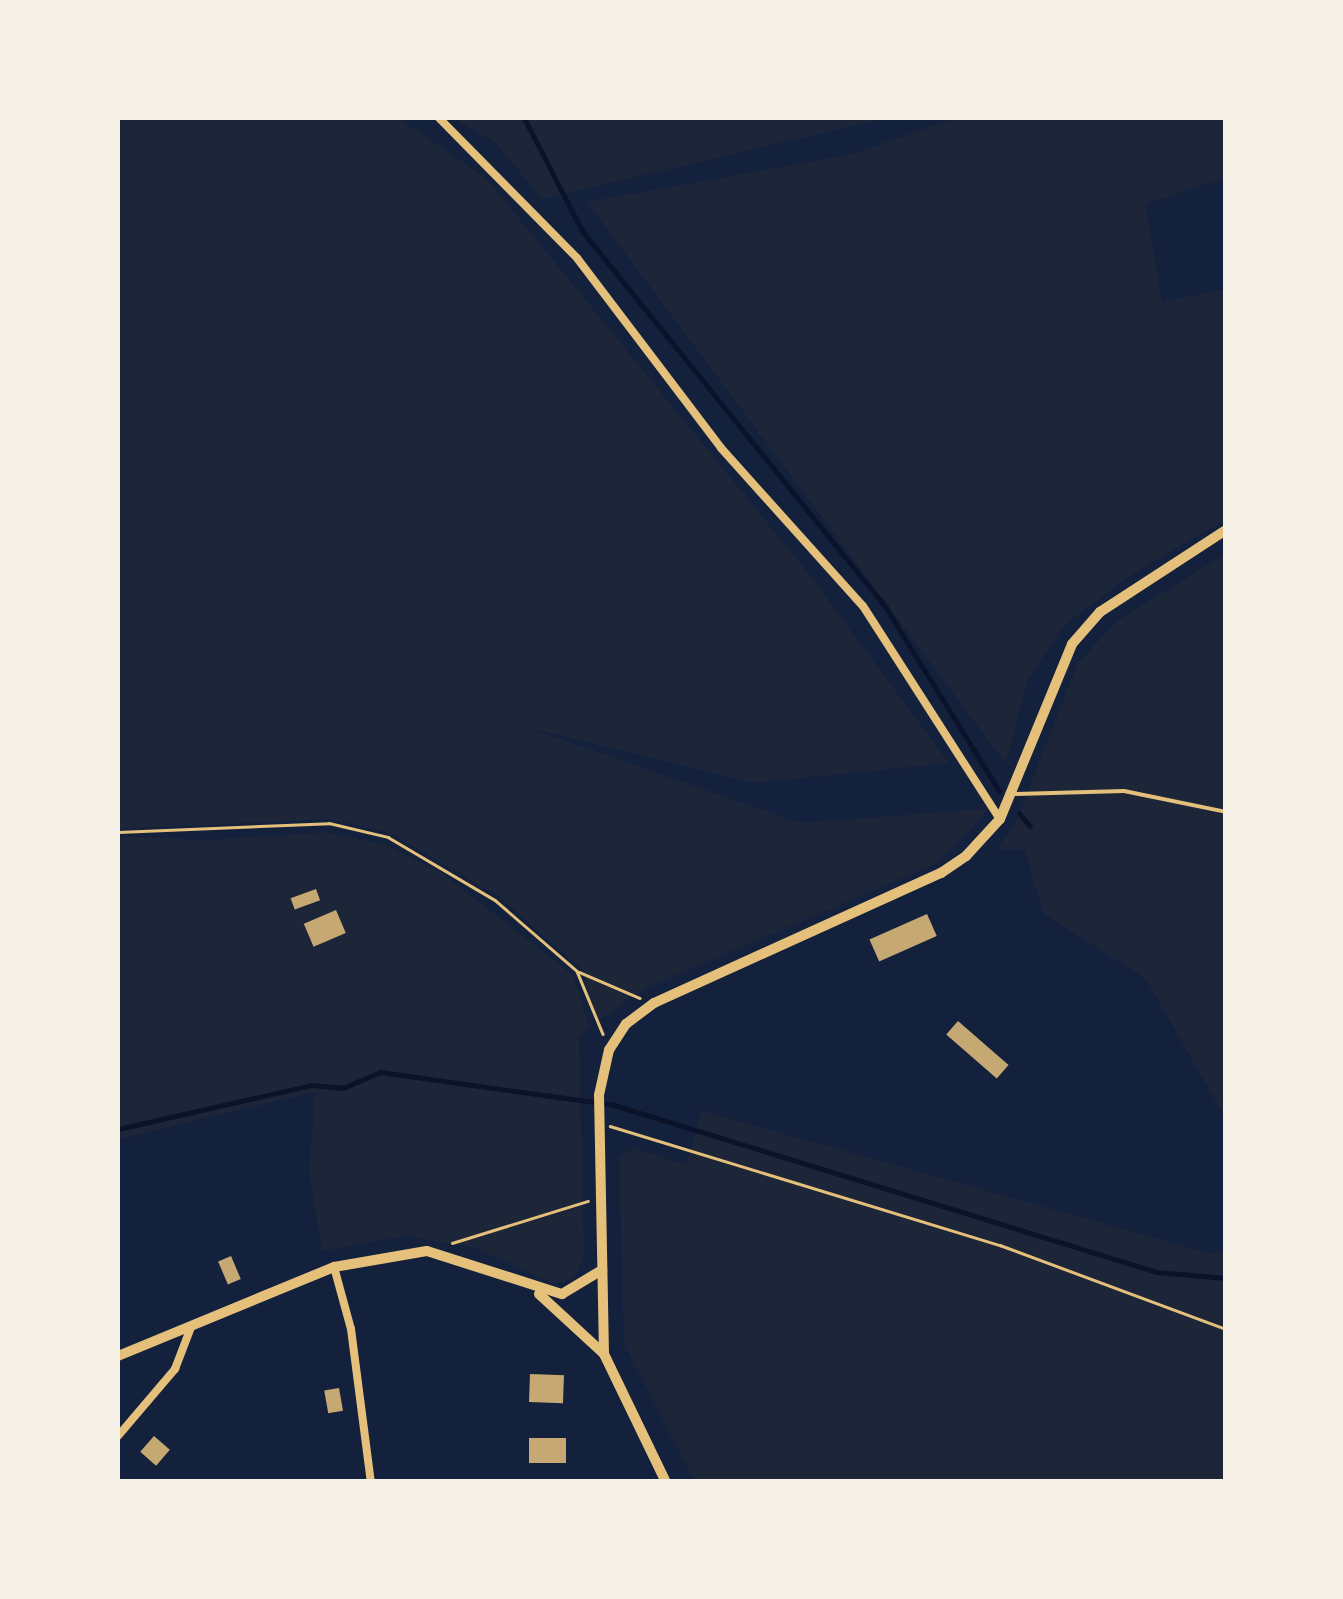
<!DOCTYPE html>
<html>
<head>
<meta charset="utf-8">
<style>
	body { margin:0 }
	#map { position:relative; width:1343px; height:1599px; overflow:hidden; background:#14213d; font-family:"DM Sans",sans-serif }
	div>[style] { position:absolute }
	[style*='--x'] { left:calc(var(--x)*1px); top:calc(var(--y)*1px); width:calc(var(--w)*1px); rotate:calc(var(--a)*1deg) }
	.green>* { inset:0; background:#1d2539 }
	.stream>* { height:5px; margin:-2.5px; padding:0 2.5px; transform-origin:2.5px; border-radius:2.5px; background:#0b132b }
	.building>* { inset:0; background:#c6a872; transform-origin:0 0 }
	.path>* { height:2.5px; margin:-1.25px; padding:0 1.25px; transform-origin:1.25px; border-radius:1.25px; background:#e5c07b }
	.service>* { height:4px; margin:-2px; padding:0 2px; transform-origin:2px; border-radius:2px; background:#e5c07b }
	.minor>* { height:8px; margin:-4px; padding:0 4px; transform-origin:4px; border-radius:4px; background:#e5c07b }
	.tertiary>* { height:10px; margin:-5px; padding:0 5px; transform-origin:5px; border-radius:5px; background:#e5c07b }
	span { translate:-50% -50%; white-space:nowrap; text-align:center; line-height:1.15; -webkit-text-stroke:9px #f6f1e7; paint-order:stroke }
	.frame { position:absolute; inset:0; border:120px solid #f6f1e7; pointer-events:none }
</style>
</head>
<body>
<div id="map">
	<div class="green">
		<i style="clip-path:polygon(118px 118px,398px 118px,486px 178px,809px 574px,949px 763px,753px 783px,526px 727px,800px 823px,988px 809px,969px 832px,935px 864px,648px 987px,597px 1021px,582px 969px,498px 896px,389px 832px,329px 819px,118px 829px)"></i>
		<i style="clip-path:polygon(453px 118px,886px 118px,542px 199px,495px 142px)"></i>
		<i style="clip-path:polygon(956px 118px,1225px 118px,1225px 177px,1145px 204px,1162px 302px,1225px 289px,1225px 520px,1132px 574px,1064px 625px,1027px 681px,1006px 764px,587px 202px,849px 155px)"></i>
		<i style="clip-path:polygon(1225px 554px,1225px 1117px,1146px 979px,1044px 914px,1024px 849px,996px 849px,1014px 827px,1078px 663px,1117px 621px)"></i>
		<i style="clip-path:polygon(326px 832px,385px 845px,442px 873px,574px 976px,589px 1027px,579px 1038px,584px 1256px,573px 1279px,554px 1284px,476px 1248px,406px 1236px,322px 1251px,309px 1174px,315px 1092px,118px 1139px,118px 836px,209px 840px)"></i>
		<i style="clip-path:polygon(702px 1111px,1212px 1254px,1225px 1250px,1225px 1481px,694px 1481px,624px 1343px,619px 1156px,635px 1148px,686px 1165px)"></i>
	</div>
	<div class="stream">
		<i style="--x:524;--y:118;--w:127;--a:62.8"></i>
		<i style="--x:582;--y:231;--w:484;--a:51.1"></i>
		<i style="--x:886;--y:608;--w:215;--a:58.3"></i>
		<i style="--x:1019;--y:813;--w:17;--a:50"></i>
		<i style="--x:118;--y:1129;--w:198;--a:-12.8"></i>
		<i style="--x:311;--y:1085;--w:32;--a:5"></i>
		<i style="--x:343;--y:1088;--w:40;--a:-23.4"></i>
		<i style="--x:380;--y:1072;--w:236;--a:8"></i>
		<i style="--x:614;--y:1105;--w:568;--a:17.1"></i>
		<i style="--x:1157;--y:1272;--w:69;--a:5"></i>
	</div>
	<div class="building">
		<i style="left:316px;top:889px;width:12px;height:27px;rotate:70deg"></i>
		<i style="left:336px;top:910px;width:25px;height:35px;rotate:67deg"></i>
		<i style="left:927px;top:914px;width:24px;height:63px;rotate:66deg"></i>
		<i style="left:958px;top:1021px;width:67px;height:18px;rotate:41deg"></i>
		<i style="left:231px;top:1256px;width:25px;height:14px;rotate:67deg"></i>
		<i style="left:530px;top:1374px;width:34px;height:28px;rotate:2deg"></i>
		<i style="left:339px;top:1388px;width:23px;height:15px;rotate:80deg"></i>
		<i style="left:154px;top:1436px;width:21px;height:21px;rotate:41deg"></i>
		<i style="left:529px;top:1438px;width:37px;height:25px"></i>
	</div>
	<div class="path">
		<i style="--x:118;--y:832;--w:211;--a:-2.4"></i>
		<i style="--x:329;--y:823;--w:61;--a:13.3"></i>
		<i style="--x:388;--y:837;--w:124;--a:30.5"></i>
		<i style="--x:495;--y:900;--w:108;--a:40.9"></i>
		<i style="--x:577;--y:971;--w:68;--a:67.6"></i>
		<i style="--x:579;--y:972;--w:66;--a:23.1"></i>
		<i style="--x:610;--y:1126;--w:408;--a:17"></i>
		<i style="--x:1000;--y:1245;--w:241;--a:20.4"></i>
		<i style="--x:452;--y:1243;--w:142;--a:-17.2"></i>
	</div>
	<div class="service">
		<i style="--x:1013;--y:794;--w:111;--a:-1.5"></i>
		<i style="--x:1124;--y:791;--w:104;--a:11.6"></i>
	</div>
	<div class="minor">
		<i style="--x:439;--y:118;--w:197;--a:45.4"></i>
		<i style="--x:577;--y:258;--w:238;--a:52.8"></i>
		<i style="--x:721;--y:448;--w:212;--a:48.1"></i>
		<i style="--x:863;--y:606;--w:253;--a:57.3"></i>
		<i style="--x:334;--y:1267;--w:64;--a:74.7"></i>
		<i style="--x:351;--y:1329;--w:154;--a:82.6"></i>
		<i style="--x:118;--y:1436;--w:88;--a:-49.6"></i>
		<i style="--x:175;--y:1369;--w:45;--a:-69.1"></i>
	</div>
	<div class="tertiary">
		<i style="--x:539;--y:1294;--w:88;--a:42.7"></i>
		<i style="--x:604;--y:1354;--w:142;--a:64.2"></i>
		<i style="--x:604;--y:1354;--w:259;--a:-91.1"></i>
		<i style="--x:599;--y:1095;--w:46;--a:-77.5"></i>
		<i style="--x:609;--y:1050;--w:31;--a:-57"></i>
		<i style="--x:626;--y:1024;--w:35;--a:-37"></i>
		<i style="--x:654;--y:1003;--w:315;--a:-24.4"></i>
		<i style="--x:941;--y:873;--w:30;--a:-34"></i>
		<i style="--x:966;--y:856;--w:50;--a:-47.4"></i>
		<i style="--x:1000;--y:819;--w:189;--a:-67.6"></i>
		<i style="--x:1072;--y:644;--w:43;--a:-48.8"></i>
		<i style="--x:1100;--y:612;--w:150;--a:-33.1"></i>
		<i style="--x:118;--y:1356;--w:234;--a:-22.4"></i>
		<i style="--x:334;--y:1267;--w:94;--a:-9.8"></i>
		<i style="--x:427;--y:1251;--w:142;--a:17.7"></i>
		<i style="--x:562;--y:1294;--w:47;--a:-31"></i>
	</div>
	<div class="frame"></div>
</div>
</body>
</html>
